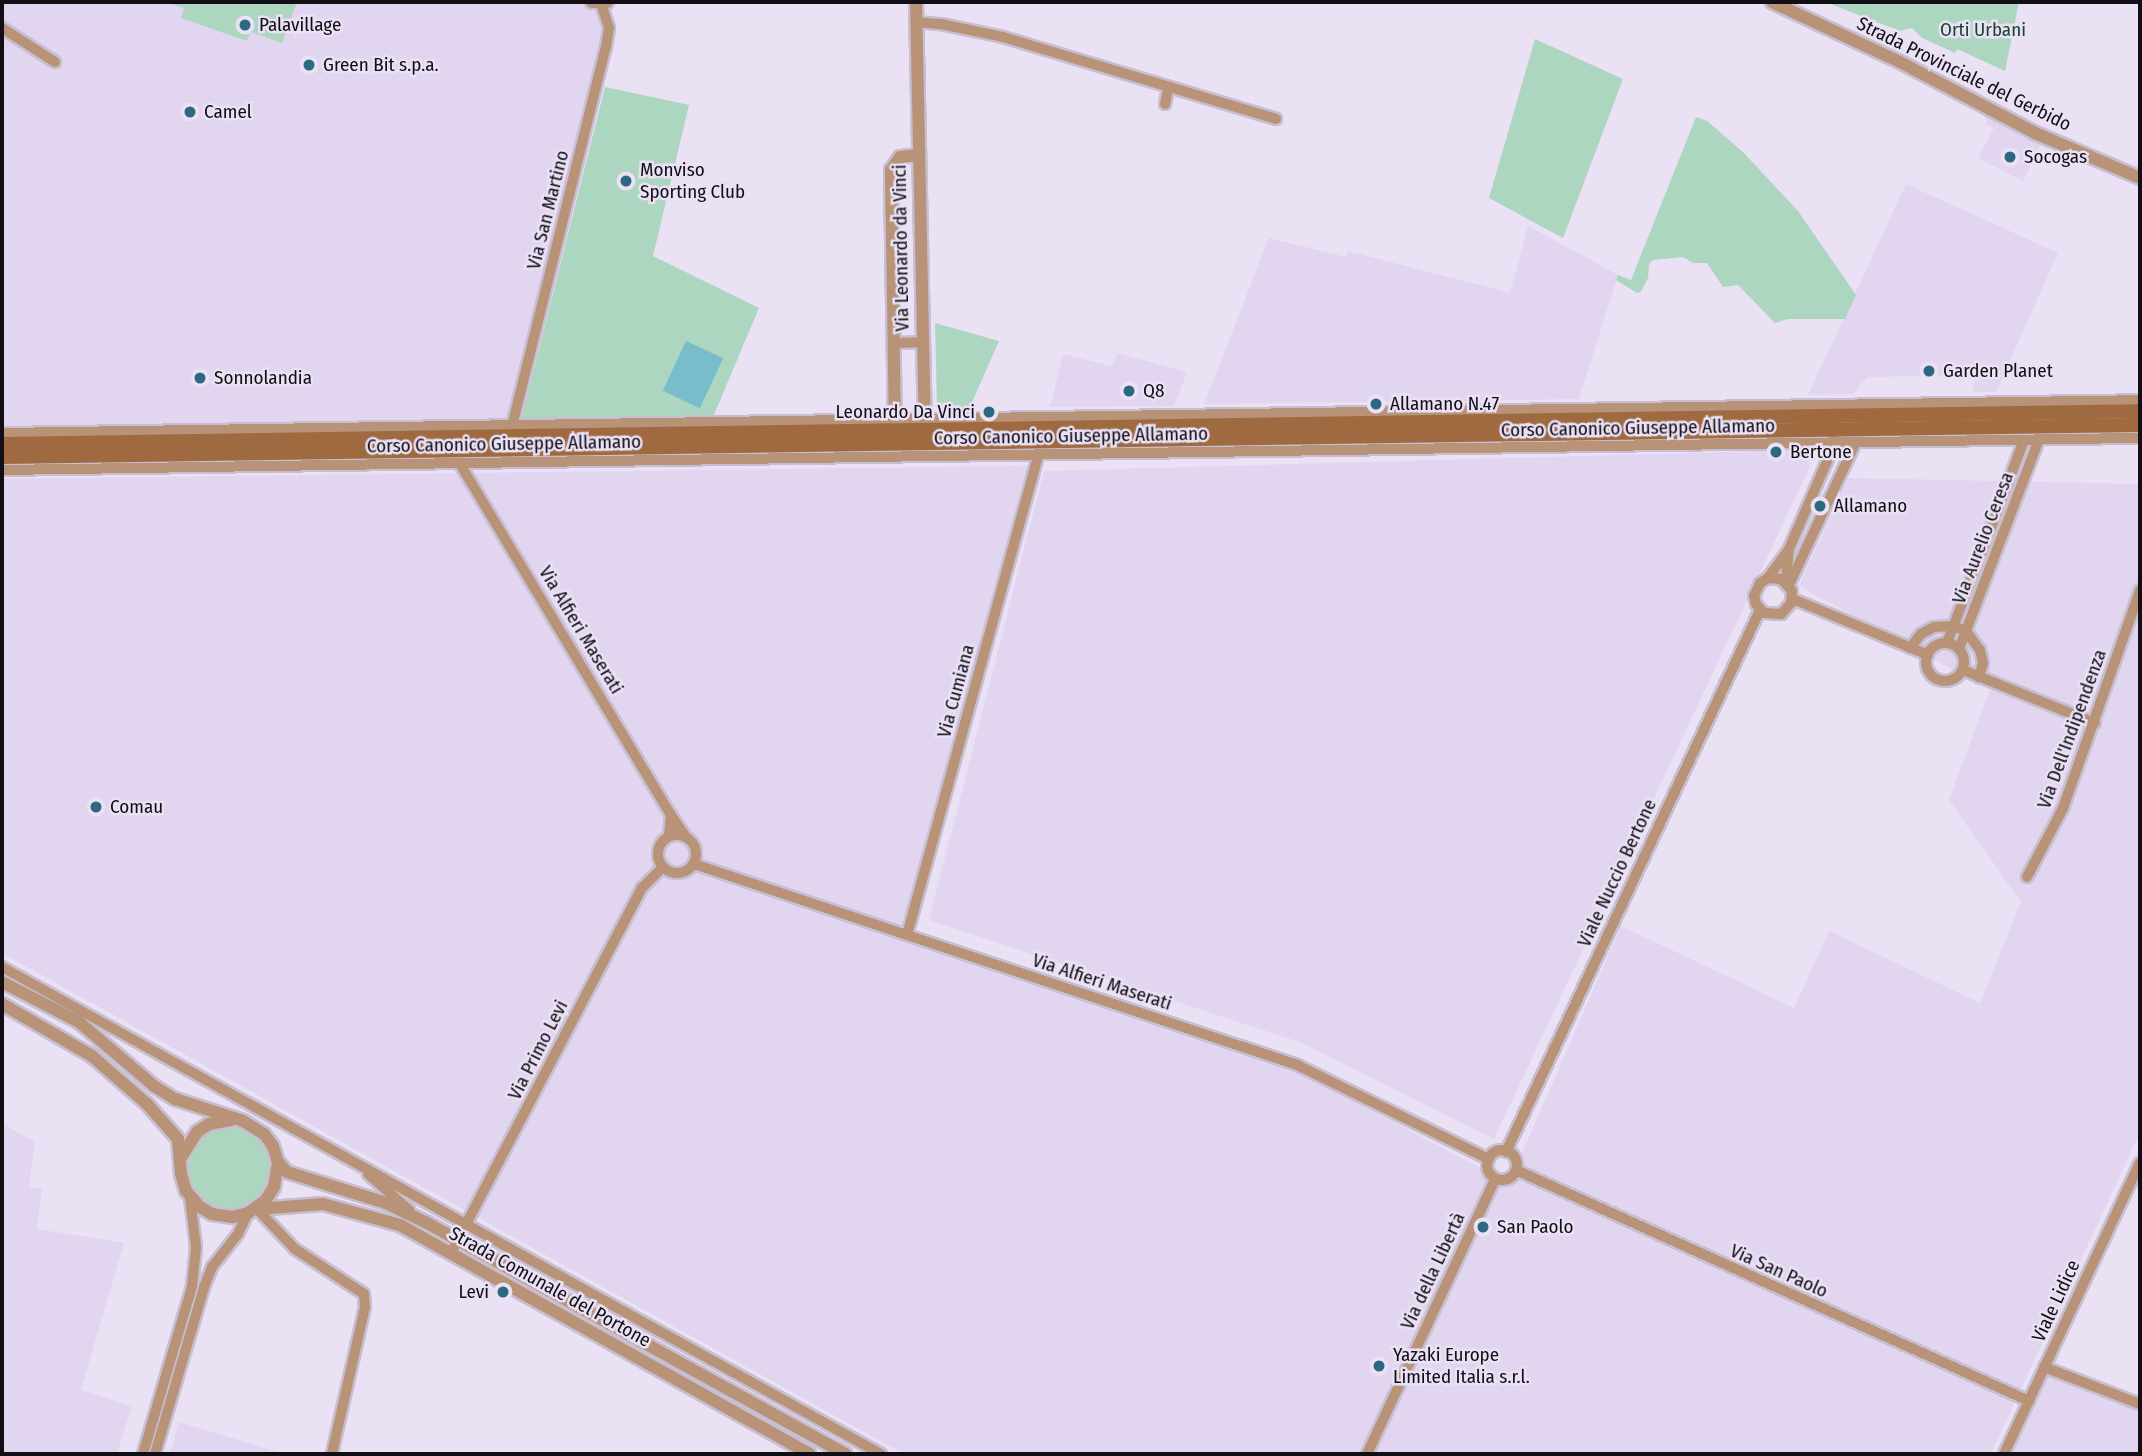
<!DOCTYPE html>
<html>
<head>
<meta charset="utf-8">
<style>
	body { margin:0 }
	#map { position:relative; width:2142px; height:1456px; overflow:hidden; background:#eae1f5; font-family:"Fira Sans Condensed",sans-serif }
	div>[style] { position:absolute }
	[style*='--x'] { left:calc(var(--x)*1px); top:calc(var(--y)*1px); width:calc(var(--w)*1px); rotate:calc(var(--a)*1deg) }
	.built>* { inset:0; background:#e2d5f0 }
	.green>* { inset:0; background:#add6c0 }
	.round { border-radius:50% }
	.water>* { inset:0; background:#7abdca; transform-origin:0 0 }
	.roads { filter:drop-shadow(2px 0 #c7bfd1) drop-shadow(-2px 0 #c7bfd1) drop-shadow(0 2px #c7bfd1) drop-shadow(0 -2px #c7bfd1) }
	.minor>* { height:10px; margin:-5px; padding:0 5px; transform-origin:5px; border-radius:5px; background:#b89378 }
	.minor>.ring { margin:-5px; padding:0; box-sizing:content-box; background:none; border:10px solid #b89378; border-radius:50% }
	.tertiary>* { height:12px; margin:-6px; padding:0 6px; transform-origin:6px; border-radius:6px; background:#b89378 }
	.secondary>* { height:14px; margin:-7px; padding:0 7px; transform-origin:7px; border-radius:7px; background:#9f6a40 }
	.dots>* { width:19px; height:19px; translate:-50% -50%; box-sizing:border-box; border:4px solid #eae1f5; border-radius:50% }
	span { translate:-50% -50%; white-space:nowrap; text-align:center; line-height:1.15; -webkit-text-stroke:5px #eae1f5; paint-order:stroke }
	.poi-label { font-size:19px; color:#110e15 }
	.left { translate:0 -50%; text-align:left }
	.right { translate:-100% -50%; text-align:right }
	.park-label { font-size:19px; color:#184430 }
	.street-label { font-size:19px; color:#110e15 }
	.frame { position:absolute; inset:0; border:4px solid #110e15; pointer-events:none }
</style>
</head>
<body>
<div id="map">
	<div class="built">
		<i style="clip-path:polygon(2px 2px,601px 3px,609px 28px,512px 426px,2px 433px)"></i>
		<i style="clip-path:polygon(1978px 107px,2049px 144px,2040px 146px,2023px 181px,1978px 158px,1994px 128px,1987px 125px,1986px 117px)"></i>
		<i style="clip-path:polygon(1906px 184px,2058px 253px,1996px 392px,1972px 392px,1976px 375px,1867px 377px,1853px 394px,1808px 395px)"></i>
		<i style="clip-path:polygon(1528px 226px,1618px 275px,1579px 399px,1204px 404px,1269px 238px,1346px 257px,1348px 251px,1510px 293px)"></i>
		<i style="clip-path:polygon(1117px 353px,1187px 372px,1174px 406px,1050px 407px,1063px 354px,1112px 366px)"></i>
		<i style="clip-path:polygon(1799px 450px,1806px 454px,1810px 466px,1494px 1139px,1302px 1043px,929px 920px,1044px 471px)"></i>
		<i style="clip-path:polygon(1027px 466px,900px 940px,1306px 1076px,1509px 1183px,1621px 926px,1794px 1008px,1829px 931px,1980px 1003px,2021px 902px,1949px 800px,1990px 690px,1799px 586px,1848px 478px,2140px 484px,2140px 1132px,1991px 1454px,904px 1454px,2px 953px,2px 479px)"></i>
		<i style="clip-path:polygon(2px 1123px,35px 1142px,29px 1187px,42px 1189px,37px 1229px,124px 1243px,81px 1390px,132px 1406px,117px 1454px,2px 1454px)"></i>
		<i style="clip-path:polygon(2050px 1374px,2140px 1408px,2140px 1454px,2012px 1454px)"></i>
		<i style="clip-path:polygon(179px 1422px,285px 1454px,170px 1454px)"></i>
	</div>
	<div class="green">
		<i style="clip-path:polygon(165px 2px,297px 2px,282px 43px,251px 32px,247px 41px,181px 18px,184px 8px)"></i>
		<i style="clip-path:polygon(1825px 2px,2019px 2px,2005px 71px,1957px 49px,1955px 53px,1922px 38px,1912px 28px,1900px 31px)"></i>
		<i style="clip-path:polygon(1535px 39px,1623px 79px,1563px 238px,1489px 198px)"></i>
		<i style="clip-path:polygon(605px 87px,689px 105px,653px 256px,759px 308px,713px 417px,521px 421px)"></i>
		<i style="clip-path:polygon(1696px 117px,1707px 121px,1743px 152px,1798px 211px,1856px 295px,1845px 319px,1788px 319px,1775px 323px,1738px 285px,1723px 287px,1707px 263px,1693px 263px,1683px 257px,1653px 260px,1649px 264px,1648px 278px,1641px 292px,1637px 293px,1616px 280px,1618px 275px,1631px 280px)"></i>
		<i style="clip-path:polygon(935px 323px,999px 341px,969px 409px,937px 409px)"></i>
		<i class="round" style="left:188px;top:1127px;width:82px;height:82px"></i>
	</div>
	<div class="water">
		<i style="left:686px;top:341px;width:41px;height:55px;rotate:25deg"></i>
	</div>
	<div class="roads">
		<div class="minor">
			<i style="--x:916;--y:22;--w:25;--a:5"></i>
			<i style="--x:941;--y:24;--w:63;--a:11.8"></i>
			<i style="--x:1003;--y:37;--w:285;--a:16.7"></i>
			<i style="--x:2;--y:28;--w:63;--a:32.7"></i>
			<i style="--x:1165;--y:104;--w:16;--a:-79"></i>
			<i style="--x:895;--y:343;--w:27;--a:-2"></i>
			<i style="--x:512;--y:426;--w:390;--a:-76.1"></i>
			<i style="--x:606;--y:47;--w:19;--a:-81"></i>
			<i style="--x:609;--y:28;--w:26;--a:-108"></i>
			<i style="--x:2;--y:433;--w:2138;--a:-0.88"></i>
			<i style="--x:460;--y:464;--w:410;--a:59"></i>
			<i style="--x:2;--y:470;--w:2138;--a:-0.86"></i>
			<i style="--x:1768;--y:578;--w:13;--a:4"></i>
			<i style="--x:1781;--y:579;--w:16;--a:47"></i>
			<i style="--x:1792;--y:591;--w:12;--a:95"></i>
			<i style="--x:1791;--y:603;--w:15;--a:132"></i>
			<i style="--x:1781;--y:614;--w:17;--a:-177"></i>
			<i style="--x:1764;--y:613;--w:12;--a:-132"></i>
			<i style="--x:1756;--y:604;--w:8;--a:-104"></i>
			<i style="--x:1754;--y:596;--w:14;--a:-65"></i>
			<i style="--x:1760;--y:583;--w:9;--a:-32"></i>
			<i style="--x:1768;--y:578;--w:32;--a:-54"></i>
			<i style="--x:1786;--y:581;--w:32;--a:-85"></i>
			<i style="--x:1789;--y:549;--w:113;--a:-66.6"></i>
			<i style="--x:1834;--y:445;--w:22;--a:-93"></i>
			<i style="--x:1789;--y:585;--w:156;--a:-64.9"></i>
			<i style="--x:1793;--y:599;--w:146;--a:22.5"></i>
			<i class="ring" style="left:1926px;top:643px;width:28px;height:28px"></i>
			<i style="--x:1947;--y:643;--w:217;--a:-69.2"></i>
			<i style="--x:1910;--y:648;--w:18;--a:-52"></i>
			<i style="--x:1921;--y:634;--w:15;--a:-28"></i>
			<i style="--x:1934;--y:627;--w:19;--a:-3"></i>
			<i style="--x:1953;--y:626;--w:14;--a:21"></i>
			<i style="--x:1966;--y:631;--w:24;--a:54"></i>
			<i style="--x:1980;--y:650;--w:13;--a:77"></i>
			<i style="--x:1983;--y:663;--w:15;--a:106"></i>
			<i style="--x:1959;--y:649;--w:225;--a:-69.1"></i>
			<i style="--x:1963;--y:670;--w:142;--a:21.9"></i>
			<i class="ring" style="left:658px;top:835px;width:28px;height:28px"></i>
			<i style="--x:669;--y:836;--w:21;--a:-85"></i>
			<i style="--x:671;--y:815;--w:25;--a:56"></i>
			<i style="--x:694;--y:864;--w:636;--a:18.43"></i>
			<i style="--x:1297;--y:1065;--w:214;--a:26.1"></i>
			<i style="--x:2027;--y:877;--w:78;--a:-62.4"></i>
			<i style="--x:2063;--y:808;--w:231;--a:-70.5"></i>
			<i style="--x:907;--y:935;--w:498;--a:-74.7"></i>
			<i style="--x:2;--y:967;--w:1005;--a:28.99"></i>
			<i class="ring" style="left:1487px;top:1150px;width:20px;height:20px"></i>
			<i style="--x:1506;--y:1152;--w:599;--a:-64.89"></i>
			<i style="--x:1516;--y:1170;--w:563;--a:24.24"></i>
			<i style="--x:368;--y:1174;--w:55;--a:41.3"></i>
			<i style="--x:257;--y:1209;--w:55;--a:46.5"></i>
			<i style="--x:295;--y:1249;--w:82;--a:33.1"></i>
			<i style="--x:364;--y:1294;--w:13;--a:86"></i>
			<i style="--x:365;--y:1307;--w:151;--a:102.7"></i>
			<i style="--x:451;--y:1253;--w:412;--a:-62.4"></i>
			<i style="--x:642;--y:888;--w:30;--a:-45"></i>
			<i style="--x:2044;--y:1367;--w:103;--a:21.1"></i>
			<i style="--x:143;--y:1454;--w:175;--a:-73.7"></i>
			<i style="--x:192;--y:1286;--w:39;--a:-84"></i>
			<i style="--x:196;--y:1247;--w:49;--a:-97"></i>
			<i style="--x:155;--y:1454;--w:174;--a:-73.6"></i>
			<i style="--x:204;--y:1287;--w:22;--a:-68"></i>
			<i style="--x:212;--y:1267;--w:42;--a:-51.8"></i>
			<i style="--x:238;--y:1234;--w:23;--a:-65"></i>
			<i style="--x:1367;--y:1454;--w:303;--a:-65"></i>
			<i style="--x:2004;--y:1454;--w:321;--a:-65"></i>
		</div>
		<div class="tertiary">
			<i style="--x:592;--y:2;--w:15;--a:0"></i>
			<i style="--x:916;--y:2;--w:437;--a:88.8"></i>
			<i style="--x:1772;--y:2;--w:141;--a:25.1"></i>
			<i style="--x:1900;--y:62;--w:153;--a:27.7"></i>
			<i style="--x:2035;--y:133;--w:114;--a:23.2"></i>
			<i style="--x:895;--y:430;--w:260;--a:-90.9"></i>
			<i style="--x:891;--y:170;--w:16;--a:-55"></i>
			<i style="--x:900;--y:157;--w:19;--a:-6"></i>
			<i style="--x:2;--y:982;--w:87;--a:27.5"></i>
			<i style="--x:79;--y:1022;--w:99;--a:40.5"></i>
			<i style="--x:154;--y:1086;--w:25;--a:32"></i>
			<i style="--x:175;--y:1099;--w:71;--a:17.9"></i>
			<i style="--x:243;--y:1121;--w:25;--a:32"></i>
			<i style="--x:264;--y:1134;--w:15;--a:53"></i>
			<i style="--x:273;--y:1146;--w:17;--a:73"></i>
			<i style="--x:278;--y:1162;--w:25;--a:99"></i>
			<i style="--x:274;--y:1187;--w:15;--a:122"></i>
			<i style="--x:266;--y:1200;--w:22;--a:144"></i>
			<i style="--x:248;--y:1213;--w:16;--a:165"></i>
			<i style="--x:233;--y:1217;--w:21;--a:-172"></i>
			<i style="--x:212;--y:1214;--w:14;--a:-150"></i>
			<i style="--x:200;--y:1207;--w:21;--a:-131"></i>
			<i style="--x:186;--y:1191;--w:18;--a:-106"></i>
			<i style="--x:181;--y:1174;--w:35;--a:-95"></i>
			<i style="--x:178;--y:1139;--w:47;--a:-131.5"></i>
			<i style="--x:147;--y:1104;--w:73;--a:-138.9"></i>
			<i style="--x:92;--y:1056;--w:104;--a:-150"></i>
			<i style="--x:182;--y:1156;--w:28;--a:-58"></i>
			<i style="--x:197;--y:1132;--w:14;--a:-34"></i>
			<i style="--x:209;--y:1124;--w:22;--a:-10"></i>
			<i style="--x:278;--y:1162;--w:13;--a:48"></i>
			<i style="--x:287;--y:1172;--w:104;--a:17.4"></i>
			<i style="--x:386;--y:1203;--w:46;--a:26"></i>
			<i style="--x:427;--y:1223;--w:478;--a:28.9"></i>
			<i style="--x:257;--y:1209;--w:66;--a:-4.3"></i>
			<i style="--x:323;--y:1204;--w:80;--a:15.3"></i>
			<i style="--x:400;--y:1225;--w:469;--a:29.2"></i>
		</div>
		<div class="secondary">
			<i style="--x:2;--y:444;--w:2138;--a:-0.88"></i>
			<i style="--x:2;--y:457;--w:2138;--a:-0.86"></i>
		</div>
	</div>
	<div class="dots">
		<i style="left:245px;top:25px;background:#2c6880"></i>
		<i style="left:309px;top:65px;background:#2c6880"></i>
		<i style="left:190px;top:112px;background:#2c6880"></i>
		<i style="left:2010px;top:157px;background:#2c6880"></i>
		<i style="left:626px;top:181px;background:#2c6880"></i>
		<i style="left:1929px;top:371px;background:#2c6880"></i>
		<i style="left:200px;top:378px;background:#2c6880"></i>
		<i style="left:1129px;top:391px;background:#2c6880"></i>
		<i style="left:1376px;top:404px;background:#2c6880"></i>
		<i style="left:989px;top:412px;background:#2c6880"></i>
		<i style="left:1776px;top:452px;background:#2c6880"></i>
		<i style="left:1820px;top:506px;background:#2c6880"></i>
		<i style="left:96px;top:807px;background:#2c6880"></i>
		<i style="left:1483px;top:1227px;background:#2c6880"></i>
		<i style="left:503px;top:1292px;background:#2c6880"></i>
		<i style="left:1379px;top:1366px;background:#2c6880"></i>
	</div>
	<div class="poi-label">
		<span class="left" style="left:259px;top:25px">Palavillage</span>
		<span class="left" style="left:323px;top:65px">Green Bit s.p.a.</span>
		<span class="left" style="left:204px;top:112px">Camel</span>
		<span class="left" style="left:2024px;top:157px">Socogas</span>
		<span class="left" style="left:640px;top:181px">Monviso<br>Sporting Club</span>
		<span class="left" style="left:1943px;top:371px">Garden Planet</span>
		<span class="left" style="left:214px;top:378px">Sonnolandia</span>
		<span class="left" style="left:1143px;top:391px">Q8</span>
		<span class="left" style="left:1390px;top:404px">Allamano N.47</span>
		<span class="right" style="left:975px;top:412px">Leonardo Da Vinci</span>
		<span class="left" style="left:1790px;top:452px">Bertone</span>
		<span class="left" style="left:1834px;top:506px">Allamano</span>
		<span class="left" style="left:110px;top:807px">Comau</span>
		<span class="left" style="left:1497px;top:1227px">San Paolo</span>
		<span class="right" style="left:489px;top:1292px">Levi</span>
		<span class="left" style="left:1393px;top:1366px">Yazaki Europe<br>Limited Italia s.r.l.</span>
	</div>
	<div class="park-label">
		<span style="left:1983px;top:30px">Orti Urbani</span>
	</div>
	<div class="street-label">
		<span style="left:1964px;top:74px;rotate:26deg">Strada Provinciale del Gerbido</span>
		<span style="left:548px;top:210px;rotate:-76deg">Via San Martino</span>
		<span style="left:901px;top:248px;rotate:-91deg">Via Leonardo da Vinci</span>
		<span style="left:1638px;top:428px;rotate:-1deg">Corso Canonico Giuseppe Allamano</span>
		<span style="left:1071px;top:436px;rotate:-1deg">Corso Canonico Giuseppe Allamano</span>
		<span style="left:504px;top:444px;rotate:-1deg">Corso Canonico Giuseppe Allamano</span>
		<span style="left:1983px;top:538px;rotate:-69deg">Via Aurelio Ceresa</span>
		<span style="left:581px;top:630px;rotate:59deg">Via Alfieri Maserati</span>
		<span style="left:956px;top:691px;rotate:-75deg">Via Cumiana</span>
		<span style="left:2072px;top:729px;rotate:-70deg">Via Dell'Indipendenza</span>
		<span style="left:1617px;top:873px;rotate:-65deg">Viale Nuccio Bertone</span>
		<span style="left:1102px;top:982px;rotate:18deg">Via Alfieri Maserati</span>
		<span style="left:538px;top:1050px;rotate:-63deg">Via Primo Levi</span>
		<span style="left:1433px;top:1271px;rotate:-65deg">Via della Libertà</span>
		<span style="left:1779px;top:1271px;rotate:24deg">Via San Paolo</span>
		<span style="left:550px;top:1287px;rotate:29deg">Strada Comunale del Portone</span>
		<span style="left:2056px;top:1301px;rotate:-65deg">Viale Lidice</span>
	</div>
	<div class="frame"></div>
</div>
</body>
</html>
